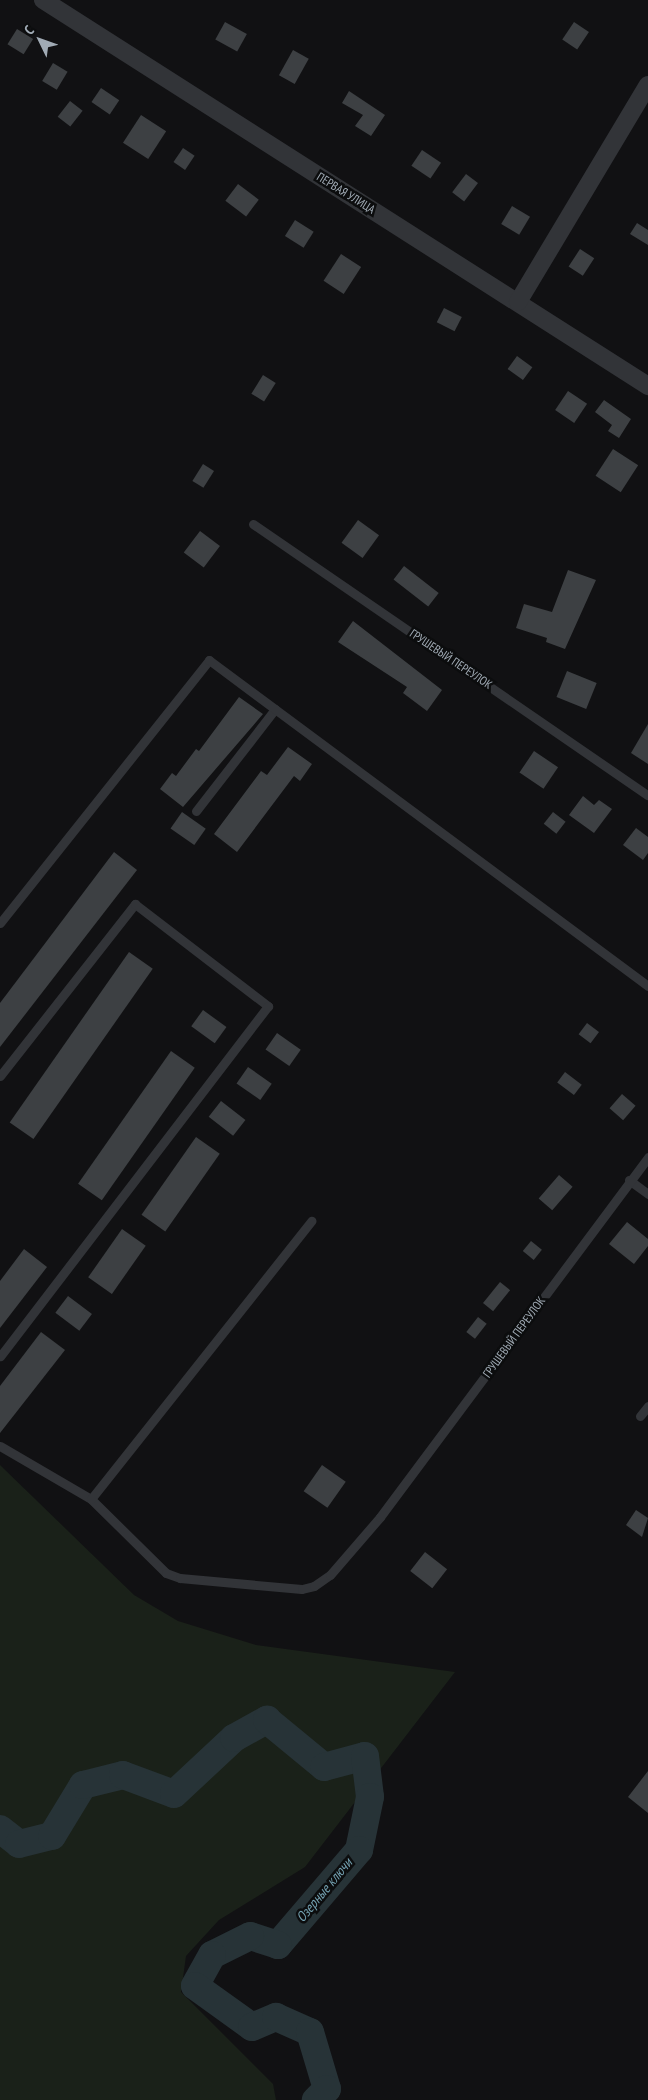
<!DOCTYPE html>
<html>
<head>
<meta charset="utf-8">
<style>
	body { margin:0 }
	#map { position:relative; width:648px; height:2100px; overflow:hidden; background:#111113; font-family:"PT Sans Narrow",sans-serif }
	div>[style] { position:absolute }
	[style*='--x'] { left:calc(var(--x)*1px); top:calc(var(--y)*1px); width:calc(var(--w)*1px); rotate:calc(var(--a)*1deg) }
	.green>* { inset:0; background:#1a2119 }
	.river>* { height:28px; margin:-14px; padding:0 14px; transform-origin:14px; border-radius:14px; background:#273337 }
	.building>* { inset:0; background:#3d4043; transform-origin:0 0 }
	.service>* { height:9px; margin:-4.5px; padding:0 4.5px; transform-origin:4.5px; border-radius:4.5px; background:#323438 }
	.minor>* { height:18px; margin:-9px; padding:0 9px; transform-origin:9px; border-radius:9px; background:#323438 }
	span { translate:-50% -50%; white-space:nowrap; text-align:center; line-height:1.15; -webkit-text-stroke:5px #0c0d0e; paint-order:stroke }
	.street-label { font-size:12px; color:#a1abb5 }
	.water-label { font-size:14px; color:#75a3b3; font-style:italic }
	.north { position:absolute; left:15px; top:15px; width:50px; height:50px; -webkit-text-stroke:4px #0c0d0e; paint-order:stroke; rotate:312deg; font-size:14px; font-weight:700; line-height:20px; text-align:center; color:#a1abb5 }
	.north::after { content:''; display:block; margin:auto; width:18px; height:22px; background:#a1abb5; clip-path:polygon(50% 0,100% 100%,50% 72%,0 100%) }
</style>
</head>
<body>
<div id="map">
	<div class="green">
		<i style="clip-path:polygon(0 1465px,134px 1595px,178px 1621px,256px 1645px,455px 1672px,305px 1867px,219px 1920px,186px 1956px,181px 1992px,273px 2084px,276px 2100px,0 2100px)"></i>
	</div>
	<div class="river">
		<i style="--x:0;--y:1829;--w:24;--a:38"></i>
		<i style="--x:19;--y:1844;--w:34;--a:-14"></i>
		<i style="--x:52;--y:1836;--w:60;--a:-58.7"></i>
		<i style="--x:83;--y:1785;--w:41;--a:-14"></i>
		<i style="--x:123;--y:1775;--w:54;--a:20.4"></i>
		<i style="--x:174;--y:1794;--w:82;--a:-43"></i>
		<i style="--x:234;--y:1738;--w:38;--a:-29"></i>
		<i style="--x:267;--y:1720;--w:74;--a:39.5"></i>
		<i style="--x:324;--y:1767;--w:42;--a:-15"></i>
		<i style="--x:365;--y:1756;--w:41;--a:83"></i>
		<i style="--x:370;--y:1797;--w:54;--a:101.7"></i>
		<i style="--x:359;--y:1850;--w:125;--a:130.5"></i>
		<i style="--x:278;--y:1945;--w:29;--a:-162"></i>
		<i style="--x:250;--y:1936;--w:42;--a:153.4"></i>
		<i style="--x:212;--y:1955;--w:35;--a:119"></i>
		<i style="--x:195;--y:1986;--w:70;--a:35.7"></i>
		<i style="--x:252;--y:2027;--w:26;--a:-23"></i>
		<i style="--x:276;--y:2017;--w:37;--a:24"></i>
		<i style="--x:310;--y:2032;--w:59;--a:73.4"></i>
		<i style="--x:327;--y:2089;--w:16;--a:135"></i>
	</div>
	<div class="building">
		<i style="left:225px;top:22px;width:25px;height:20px;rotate:29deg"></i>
		<i style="left:574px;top:22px;width:18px;height:21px;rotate:34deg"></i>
		<i style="left:17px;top:29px;width:19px;height:18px;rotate:32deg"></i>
		<i style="left:293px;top:50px;width:18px;height:29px;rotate:29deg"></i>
		<i style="left:53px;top:63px;width:17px;height:21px;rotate:31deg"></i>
		<i style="left:101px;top:88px;width:22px;height:17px;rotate:34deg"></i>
		<i style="clip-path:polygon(349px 91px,385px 115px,371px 136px,355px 126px,363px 115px,342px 103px)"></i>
		<i style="left:70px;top:101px;width:16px;height:20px;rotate:38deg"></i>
		<i style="left:141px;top:115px;width:30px;height:33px;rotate:33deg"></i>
		<i style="left:183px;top:148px;width:14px;height:17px;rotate:34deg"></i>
		<i style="left:422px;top:150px;width:23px;height:19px;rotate:34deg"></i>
		<i style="left:466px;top:174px;width:15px;height:23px;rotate:37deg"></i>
		<i style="left:238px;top:184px;width:26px;height:21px;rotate:37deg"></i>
		<i style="left:512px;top:206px;width:21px;height:21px;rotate:31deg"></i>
		<i style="left:295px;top:220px;width:22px;height:19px;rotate:32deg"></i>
		<i style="clip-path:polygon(637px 223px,648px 230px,648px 245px,630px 234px)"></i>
		<i style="left:580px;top:249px;width:17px;height:21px;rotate:33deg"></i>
		<i style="left:341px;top:254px;width:24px;height:32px;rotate:33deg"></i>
		<i style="left:444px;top:308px;width:20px;height:16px;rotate:27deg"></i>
		<i style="left:517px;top:356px;width:19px;height:16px;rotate:36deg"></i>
		<i style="left:263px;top:375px;width:15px;height:22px;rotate:32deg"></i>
		<i style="left:568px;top:391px;width:23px;height:23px;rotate:34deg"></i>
		<i style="clip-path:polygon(604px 400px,631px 419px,619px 438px,608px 431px,612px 425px,595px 412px)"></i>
		<i style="left:613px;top:449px;width:30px;height:32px;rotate:33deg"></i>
		<i style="left:203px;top:464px;width:13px;height:20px;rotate:32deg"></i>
		<i style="left:358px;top:520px;width:26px;height:28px;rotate:36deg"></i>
		<i style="left:200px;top:531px;width:25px;height:27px;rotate:37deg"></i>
		<i style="left:404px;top:566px;width:44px;height:17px;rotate:38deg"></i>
		<i style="clip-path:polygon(568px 570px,596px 580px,565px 649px,546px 642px,547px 638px,516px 628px,524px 604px,552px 612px)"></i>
		<i style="clip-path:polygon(353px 621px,442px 690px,427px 711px,403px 693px,407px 687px,338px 642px)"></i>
		<i style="left:567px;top:671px;width:32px;height:28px;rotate:22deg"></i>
		<i style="clip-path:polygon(239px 697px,263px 714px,183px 807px,160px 789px,172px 773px,176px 776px,196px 749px,199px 751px)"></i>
		<i style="clip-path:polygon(648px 724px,648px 764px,631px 753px)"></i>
		<i style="clip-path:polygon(288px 747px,312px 764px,300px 781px,294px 776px,237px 852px,214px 834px,261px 771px,267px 775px)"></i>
		<i style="left:534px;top:751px;width:29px;height:26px;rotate:34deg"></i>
		<i style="clip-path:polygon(583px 796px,594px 805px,599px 800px,612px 809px,594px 833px,569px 815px)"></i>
		<i style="left:182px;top:812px;width:29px;height:20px;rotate:35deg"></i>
		<i style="left:553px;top:812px;width:16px;height:15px;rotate:38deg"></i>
		<i style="clip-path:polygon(636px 828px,648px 837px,648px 853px,643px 860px,623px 845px)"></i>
		<i style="clip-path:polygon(114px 852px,137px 870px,0 1047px,0 1003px)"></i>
		<i style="left:129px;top:952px;width:29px;height:208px;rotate:35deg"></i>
		<i style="left:203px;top:1010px;width:29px;height:20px;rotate:36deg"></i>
		<i style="left:587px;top:1023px;width:15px;height:14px;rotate:37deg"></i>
		<i style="left:277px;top:1033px;width:29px;height:20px;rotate:35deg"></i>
		<i style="left:171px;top:1051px;width:29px;height:162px;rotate:35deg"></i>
		<i style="left:248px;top:1067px;width:29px;height:20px;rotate:35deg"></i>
		<i style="left:565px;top:1072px;width:21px;height:13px;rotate:37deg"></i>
		<i style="left:622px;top:1094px;width:18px;height:19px;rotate:41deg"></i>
		<i style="left:221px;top:1101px;width:31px;height:20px;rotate:38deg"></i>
		<i style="left:196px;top:1137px;width:29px;height:95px;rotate:35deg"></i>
		<i style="left:559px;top:1175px;width:18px;height:31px;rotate:41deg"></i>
		<i style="clip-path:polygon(627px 1222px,648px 1239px,648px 1246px,634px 1264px,609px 1244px)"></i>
		<i style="left:122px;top:1229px;width:29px;height:59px;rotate:35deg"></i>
		<i style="left:531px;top:1241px;width:14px;height:13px;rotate:39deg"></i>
		<i style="clip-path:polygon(24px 1249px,47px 1267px,0 1328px,0 1281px)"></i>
		<i style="left:500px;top:1282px;width:13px;height:27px;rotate:39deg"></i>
		<i style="left:68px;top:1296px;width:30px;height:21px;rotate:37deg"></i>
		<i style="left:478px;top:1317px;width:11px;height:19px;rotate:38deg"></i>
		<i style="clip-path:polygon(41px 1332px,65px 1350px,0 1433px,0 1386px)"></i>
		<i style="left:322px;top:1465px;width:29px;height:32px;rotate:35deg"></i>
		<i style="clip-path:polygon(636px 1510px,648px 1518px,642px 1537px,626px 1525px)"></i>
		<i style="left:425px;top:1552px;width:28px;height:24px;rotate:38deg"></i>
		<i style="clip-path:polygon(648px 1771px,648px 1813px,628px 1797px)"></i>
	</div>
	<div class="service">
		<i style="--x:253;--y:524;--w:479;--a:34.5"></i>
		<i style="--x:196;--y:811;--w:129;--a:-52.2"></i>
		<i style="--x:0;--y:923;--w:336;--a:-51.5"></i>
		<i style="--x:209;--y:660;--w:547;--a:36.6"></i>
		<i style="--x:0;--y:1076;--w:219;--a:-51.9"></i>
		<i style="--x:135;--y:904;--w:168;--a:37.5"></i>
		<i style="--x:268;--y:1006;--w:441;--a:127.4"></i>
		<i style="--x:629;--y:1180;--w:24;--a:36"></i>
		<i style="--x:640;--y:1416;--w:13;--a:-51"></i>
		<i style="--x:0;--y:1446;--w:105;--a:30.2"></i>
		<i style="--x:91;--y:1499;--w:105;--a:44.6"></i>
		<i style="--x:166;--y:1573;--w:15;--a:20"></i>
		<i style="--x:180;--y:1578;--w:122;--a:5.2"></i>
		<i style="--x:302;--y:1589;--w:12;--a:-14"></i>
		<i style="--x:314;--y:1586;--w:19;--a:-35"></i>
		<i style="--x:330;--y:1575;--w:77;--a:-49.2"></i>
		<i style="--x:380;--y:1517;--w:449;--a:-53.3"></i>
		<i style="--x:91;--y:1499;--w:355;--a:-51.6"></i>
	</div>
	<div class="minor">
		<i style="--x:43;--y:0;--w:718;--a:32.54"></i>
		<i style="--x:518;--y:302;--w:253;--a:-59.1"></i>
	</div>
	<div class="street-label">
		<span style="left:346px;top:193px;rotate:32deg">ПЕРВАЯ УЛИЦА</span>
		<span style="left:451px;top:659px;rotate:34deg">ГРУШЕВЫЙ ПЕРЕУЛОК</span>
		<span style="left:514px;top:1337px;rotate:-54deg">ГРУШЕВЫЙ ПЕРЕУЛОК</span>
	</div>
	<div class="water-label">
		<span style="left:324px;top:1890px;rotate:-50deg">Озерные ключи</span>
	</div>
	<div class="north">С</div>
</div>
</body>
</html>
